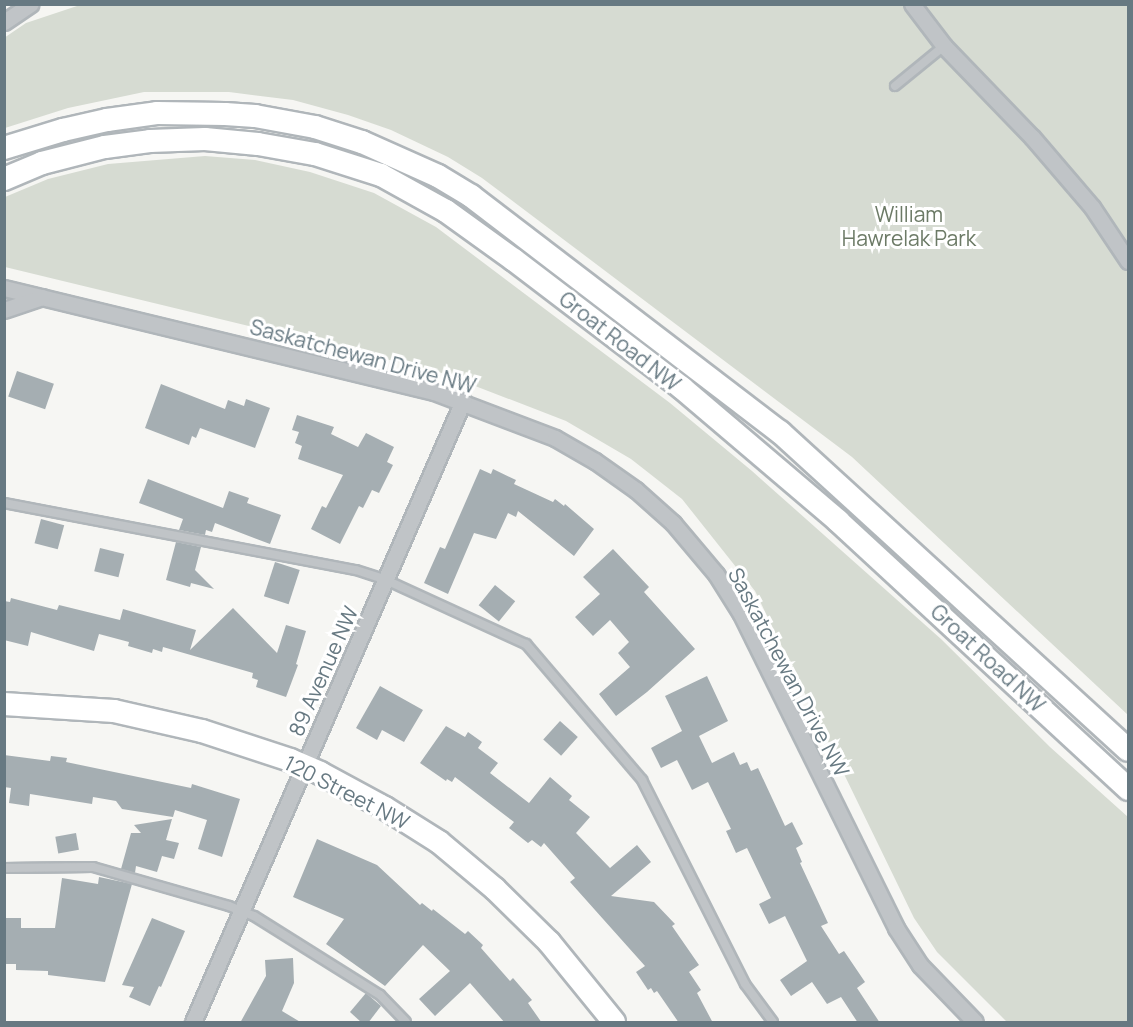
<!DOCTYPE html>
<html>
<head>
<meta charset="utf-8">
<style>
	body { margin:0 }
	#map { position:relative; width:1133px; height:1027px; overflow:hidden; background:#f6f6f3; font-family:Manrope,sans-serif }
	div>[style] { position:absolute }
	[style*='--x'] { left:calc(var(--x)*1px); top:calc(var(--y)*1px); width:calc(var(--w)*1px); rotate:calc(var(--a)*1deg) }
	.green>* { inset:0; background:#d6dbd2 }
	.building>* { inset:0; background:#a5aeb2; transform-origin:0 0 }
	.roads { filter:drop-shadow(2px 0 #b0b6ba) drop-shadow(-2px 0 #b0b6ba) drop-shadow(0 2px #b0b6ba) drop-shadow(0 -2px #b0b6ba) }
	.lane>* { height:8px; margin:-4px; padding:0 4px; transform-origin:4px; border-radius:4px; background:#c0c4c7 }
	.street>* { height:15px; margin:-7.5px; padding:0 7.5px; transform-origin:7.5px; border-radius:7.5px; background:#c0c4c7 }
	.secondary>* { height:22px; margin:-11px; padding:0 11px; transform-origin:11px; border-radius:11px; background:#fff }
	span { translate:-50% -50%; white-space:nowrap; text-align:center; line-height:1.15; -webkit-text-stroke:6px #fff; paint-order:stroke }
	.park-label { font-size:21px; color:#6c7a66 }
	.street-label { font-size:21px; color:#677982 }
	.frame { position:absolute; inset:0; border:6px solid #677982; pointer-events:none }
</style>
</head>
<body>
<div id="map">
	<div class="green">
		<i style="clip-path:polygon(83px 4px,1128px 5px,1128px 715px,852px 457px,482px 178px,448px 157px,391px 130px,348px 115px,293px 100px,229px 92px,144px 92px,68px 108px,5px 128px,4px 38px,26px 23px)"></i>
		<i style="clip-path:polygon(205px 156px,255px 160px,310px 172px,374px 193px,436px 227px,670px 403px,752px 471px,941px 639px,1050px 747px,1128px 817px,1128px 1022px,1007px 1022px,937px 952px,914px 918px,755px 591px,682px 499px,631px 459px,566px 421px,439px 372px,5px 267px,5px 197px,48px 179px,108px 164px)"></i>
	</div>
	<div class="building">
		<i style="left:17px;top:371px;width:39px;height:27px;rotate:19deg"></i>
		<i style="clip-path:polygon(161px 384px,225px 409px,228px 400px,244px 406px,246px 399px,270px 408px,255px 448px,200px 428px,196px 438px,192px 436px,189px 445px,145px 428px)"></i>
		<i style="clip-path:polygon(297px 415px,334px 427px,331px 434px,358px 447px,366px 433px,394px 447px,387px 462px,393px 465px,379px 493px,372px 490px,363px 508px,359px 506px,340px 544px,311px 529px,322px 506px,326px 508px,343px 475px,298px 459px,302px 446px,295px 443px,299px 432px,292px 430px)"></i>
		<i style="clip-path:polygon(480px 469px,491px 474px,493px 469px,516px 480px,514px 484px,553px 502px,555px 499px,564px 506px,565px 504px,594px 529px,574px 556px,518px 511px,516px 517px,508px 513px,496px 539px,474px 533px,448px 594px,424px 583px,440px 547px,445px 549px)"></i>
		<i style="clip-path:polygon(148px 479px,223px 508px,229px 491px,249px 498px,247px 503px,281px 515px,270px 544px,215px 523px,212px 532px,206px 530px,205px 535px,179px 530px,183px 519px,139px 503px)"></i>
		<i style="left:41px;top:519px;width:24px;height:25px;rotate:15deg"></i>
		<i style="clip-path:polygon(176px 542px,201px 547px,195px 570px,214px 589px,191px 583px,190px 587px,166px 580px)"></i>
		<i style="left:100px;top:548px;width:25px;height:24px;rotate:14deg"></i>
		<i style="clip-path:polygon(613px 549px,649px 587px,644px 592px,695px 649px,647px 692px,616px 716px,599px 694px,630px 667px,618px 653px,629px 642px,610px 620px,593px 636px,575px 617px,600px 594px,583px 577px)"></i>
		<i style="left:275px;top:562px;width:26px;height:36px;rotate:18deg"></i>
		<i style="left:495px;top:585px;width:26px;height:26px;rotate:39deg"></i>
		<i style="clip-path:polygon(11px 598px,57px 610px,59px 605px,120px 620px,123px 609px,196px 630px,190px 650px,233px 608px,277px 653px,286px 625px,306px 631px,296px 664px,298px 665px,286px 697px,256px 687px,258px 680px,252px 678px,253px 673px,163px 647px,162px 652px,153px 649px,152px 653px,128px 646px,129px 642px,99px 634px,94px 651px,31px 632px,28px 646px,4px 640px,4px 601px,10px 602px)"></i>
		<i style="clip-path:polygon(707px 676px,728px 721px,699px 736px,712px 763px,734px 752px,740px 765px,747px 762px,751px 771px,758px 768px,785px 826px,792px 822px,803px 844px,796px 848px,802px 862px,800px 863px,828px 923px,821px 926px,839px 954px,844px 951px,865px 982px,857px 988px,880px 1023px,858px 1023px,841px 997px,827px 1004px,812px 982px,791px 996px,780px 980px,807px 961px,785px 916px,769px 924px,759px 904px,771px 898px,747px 848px,736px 853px,726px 831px,731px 829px,708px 782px,692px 790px,677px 760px,661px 768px,651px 748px,682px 731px,665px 696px)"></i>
		<i style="clip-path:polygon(380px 686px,423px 710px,404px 742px,382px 730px,377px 740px,356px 728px)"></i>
		<i style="left:560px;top:721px;width:24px;height:25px;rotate:42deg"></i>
		<i style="clip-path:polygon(446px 726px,465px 737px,468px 732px,482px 742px,478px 748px,498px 763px,490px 773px,529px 803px,550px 777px,572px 796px,569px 800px,590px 817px,576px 833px,610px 868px,637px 845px,651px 862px,611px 896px,654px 902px,675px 924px,672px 926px,699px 965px,689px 972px,701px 990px,697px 993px,713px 1023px,679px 1023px,657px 991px,654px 993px,651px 988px,648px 990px,636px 972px,645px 966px,570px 882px,575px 878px,544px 843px,541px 847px,532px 840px,528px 843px,509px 828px,514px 822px,455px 777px,452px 782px,447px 779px,446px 781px,420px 763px)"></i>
		<i style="clip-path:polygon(4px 755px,50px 761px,51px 756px,67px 758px,66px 762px,191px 788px,192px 784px,240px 799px,222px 857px,198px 849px,207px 820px,175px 810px,173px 817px,122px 809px,116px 801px,93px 797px,92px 804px,30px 794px,29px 806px,9px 803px,11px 788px,4px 787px)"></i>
		<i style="clip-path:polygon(172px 819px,166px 840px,179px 843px,174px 859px,162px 856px,157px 872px,136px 866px,135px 873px,121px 869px,131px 833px,141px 833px,134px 825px)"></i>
		<i style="left:76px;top:833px;width:17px;height:21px;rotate:80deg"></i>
		<i style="clip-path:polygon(317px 839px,377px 865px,420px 905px,422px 903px,432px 911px,433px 909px,465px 934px,468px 931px,483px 945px,481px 948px,510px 981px,513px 978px,532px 1000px,528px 1003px,542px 1023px,505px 1023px,470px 983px,435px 1016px,419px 999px,450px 971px,423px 945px,385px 986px,326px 944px,344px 919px,293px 897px)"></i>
		<i style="clip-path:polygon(99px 877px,132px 884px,105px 982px,48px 975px,48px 971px,16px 970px,16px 964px,4px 964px,4px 918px,21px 918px,21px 928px,55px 928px,62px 878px,98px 884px)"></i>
		<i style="clip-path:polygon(152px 918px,185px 931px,161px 987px,159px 986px,150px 1006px,129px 997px,134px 987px,122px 985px)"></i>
		<i style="clip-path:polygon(293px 958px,294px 983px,282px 1011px,302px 1023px,240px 1023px,266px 976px,265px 960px)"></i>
		<i style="clip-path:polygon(366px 993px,381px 1006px,368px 1023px,362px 1023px,350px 1012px)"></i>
	</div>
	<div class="roads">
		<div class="lane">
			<i style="--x:895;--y:86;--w:63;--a:-39.2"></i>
			<i style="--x:4;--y:503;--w:358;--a:10.8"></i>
			<i style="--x:356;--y:570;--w:32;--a:18"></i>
			<i style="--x:386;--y:580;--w:154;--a:24.6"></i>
			<i style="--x:526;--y:644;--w:179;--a:49.5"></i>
			<i style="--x:642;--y:780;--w:229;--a:63.2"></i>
			<i style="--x:745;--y:984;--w:47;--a:53.6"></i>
			<i style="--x:4;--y:868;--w:89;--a:-0.6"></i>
			<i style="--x:93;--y:867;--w:141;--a:16"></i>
			<i style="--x:229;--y:906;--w:27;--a:22"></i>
			<i style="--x:254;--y:916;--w:149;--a:32.1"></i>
			<i style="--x:380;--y:995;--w:37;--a:46"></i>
		</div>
		<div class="street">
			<i style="--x:912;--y:4;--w:53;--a:52.7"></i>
			<i style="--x:944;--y:46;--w:127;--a:46"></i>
			<i style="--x:1032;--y:137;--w:92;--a:49.4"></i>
			<i style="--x:1092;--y:207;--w:65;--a:56.3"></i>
			<i style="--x:4;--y:22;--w:32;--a:-34"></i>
			<i style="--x:4;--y:288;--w:442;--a:13.6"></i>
			<i style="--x:434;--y:392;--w:129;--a:20.8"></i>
			<i style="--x:555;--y:438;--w:46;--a:29.9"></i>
			<i style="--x:595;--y:461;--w:50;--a:35.3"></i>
			<i style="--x:636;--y:490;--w:50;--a:41.7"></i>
			<i style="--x:673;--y:523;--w:67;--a:49.9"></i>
			<i style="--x:716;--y:574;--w:47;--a:58"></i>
			<i style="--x:741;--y:614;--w:350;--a:63.7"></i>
			<i style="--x:896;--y:928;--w:44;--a:57"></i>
			<i style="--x:920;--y:965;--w:79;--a:46"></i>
			<i style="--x:4;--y:310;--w:40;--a:-18.9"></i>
			<i style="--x:193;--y:1022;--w:677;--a:-66.5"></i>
		</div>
		<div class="secondary">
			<i style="--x:4;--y:148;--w:62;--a:-17"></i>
			<i style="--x:63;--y:130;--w:45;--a:-12.8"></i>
			<i style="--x:107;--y:120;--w:50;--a:-8"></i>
			<i style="--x:157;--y:113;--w:68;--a:0.8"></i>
			<i style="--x:225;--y:114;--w:30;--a:4"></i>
			<i style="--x:255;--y:116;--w:61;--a:10.4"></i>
			<i style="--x:315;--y:127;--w:49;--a:17.7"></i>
			<i style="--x:362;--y:142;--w:83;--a:24.1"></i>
			<i style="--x:438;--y:176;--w:39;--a:31"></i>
			<i style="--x:471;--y:196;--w:389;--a:37.4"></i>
			<i style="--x:780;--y:432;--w:471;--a:42.4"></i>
			<i style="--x:4;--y:179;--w:41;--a:-22.8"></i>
			<i style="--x:42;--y:163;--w:65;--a:-14.3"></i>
			<i style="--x:105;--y:147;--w:45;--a:-7.6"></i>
			<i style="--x:150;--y:141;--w:55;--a:-2.1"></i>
			<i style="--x:205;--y:139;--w:53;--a:5.4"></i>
			<i style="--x:258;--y:144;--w:58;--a:10"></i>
			<i style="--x:315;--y:154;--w:69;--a:17.7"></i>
			<i style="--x:381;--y:175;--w:74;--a:29"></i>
			<i style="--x:446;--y:211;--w:84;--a:35.8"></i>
			<i style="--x:514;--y:260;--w:211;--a:37.3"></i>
			<i style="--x:682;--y:388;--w:205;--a:40.4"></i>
			<i style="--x:838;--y:521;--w:395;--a:42.7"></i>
			<i style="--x:4;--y:704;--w:110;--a:3.6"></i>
			<i style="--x:114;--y:711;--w:90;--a:12.8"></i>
			<i style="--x:202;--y:731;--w:93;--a:18.2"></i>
			<i style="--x:290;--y:760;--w:33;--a:23"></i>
			<i style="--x:320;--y:773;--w:74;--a:28.3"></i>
			<i style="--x:385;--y:808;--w:64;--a:32.2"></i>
			<i style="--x:439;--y:842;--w:73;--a:40"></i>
			<i style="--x:495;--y:889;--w:76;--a:44.5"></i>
			<i style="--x:549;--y:942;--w:103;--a:50.9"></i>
		</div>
	</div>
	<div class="park-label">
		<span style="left:909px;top:226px">William<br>Hawrelak Park</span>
	</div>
	<div class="street-label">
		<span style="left:620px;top:341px;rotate:38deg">Groat Road NW</span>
		<span style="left:363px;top:356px;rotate:15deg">Saskatchewan Drive NW</span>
		<span style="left:988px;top:658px;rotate:43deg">Groat Road NW</span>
		<span style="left:323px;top:671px;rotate:-66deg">89 Avenue NW</span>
		<span style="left:789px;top:672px;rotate:62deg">Saskatchewan Drive NW</span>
		<span style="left:347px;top:792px;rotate:27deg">120 Street NW</span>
	</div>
	<div class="frame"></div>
</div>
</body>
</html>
